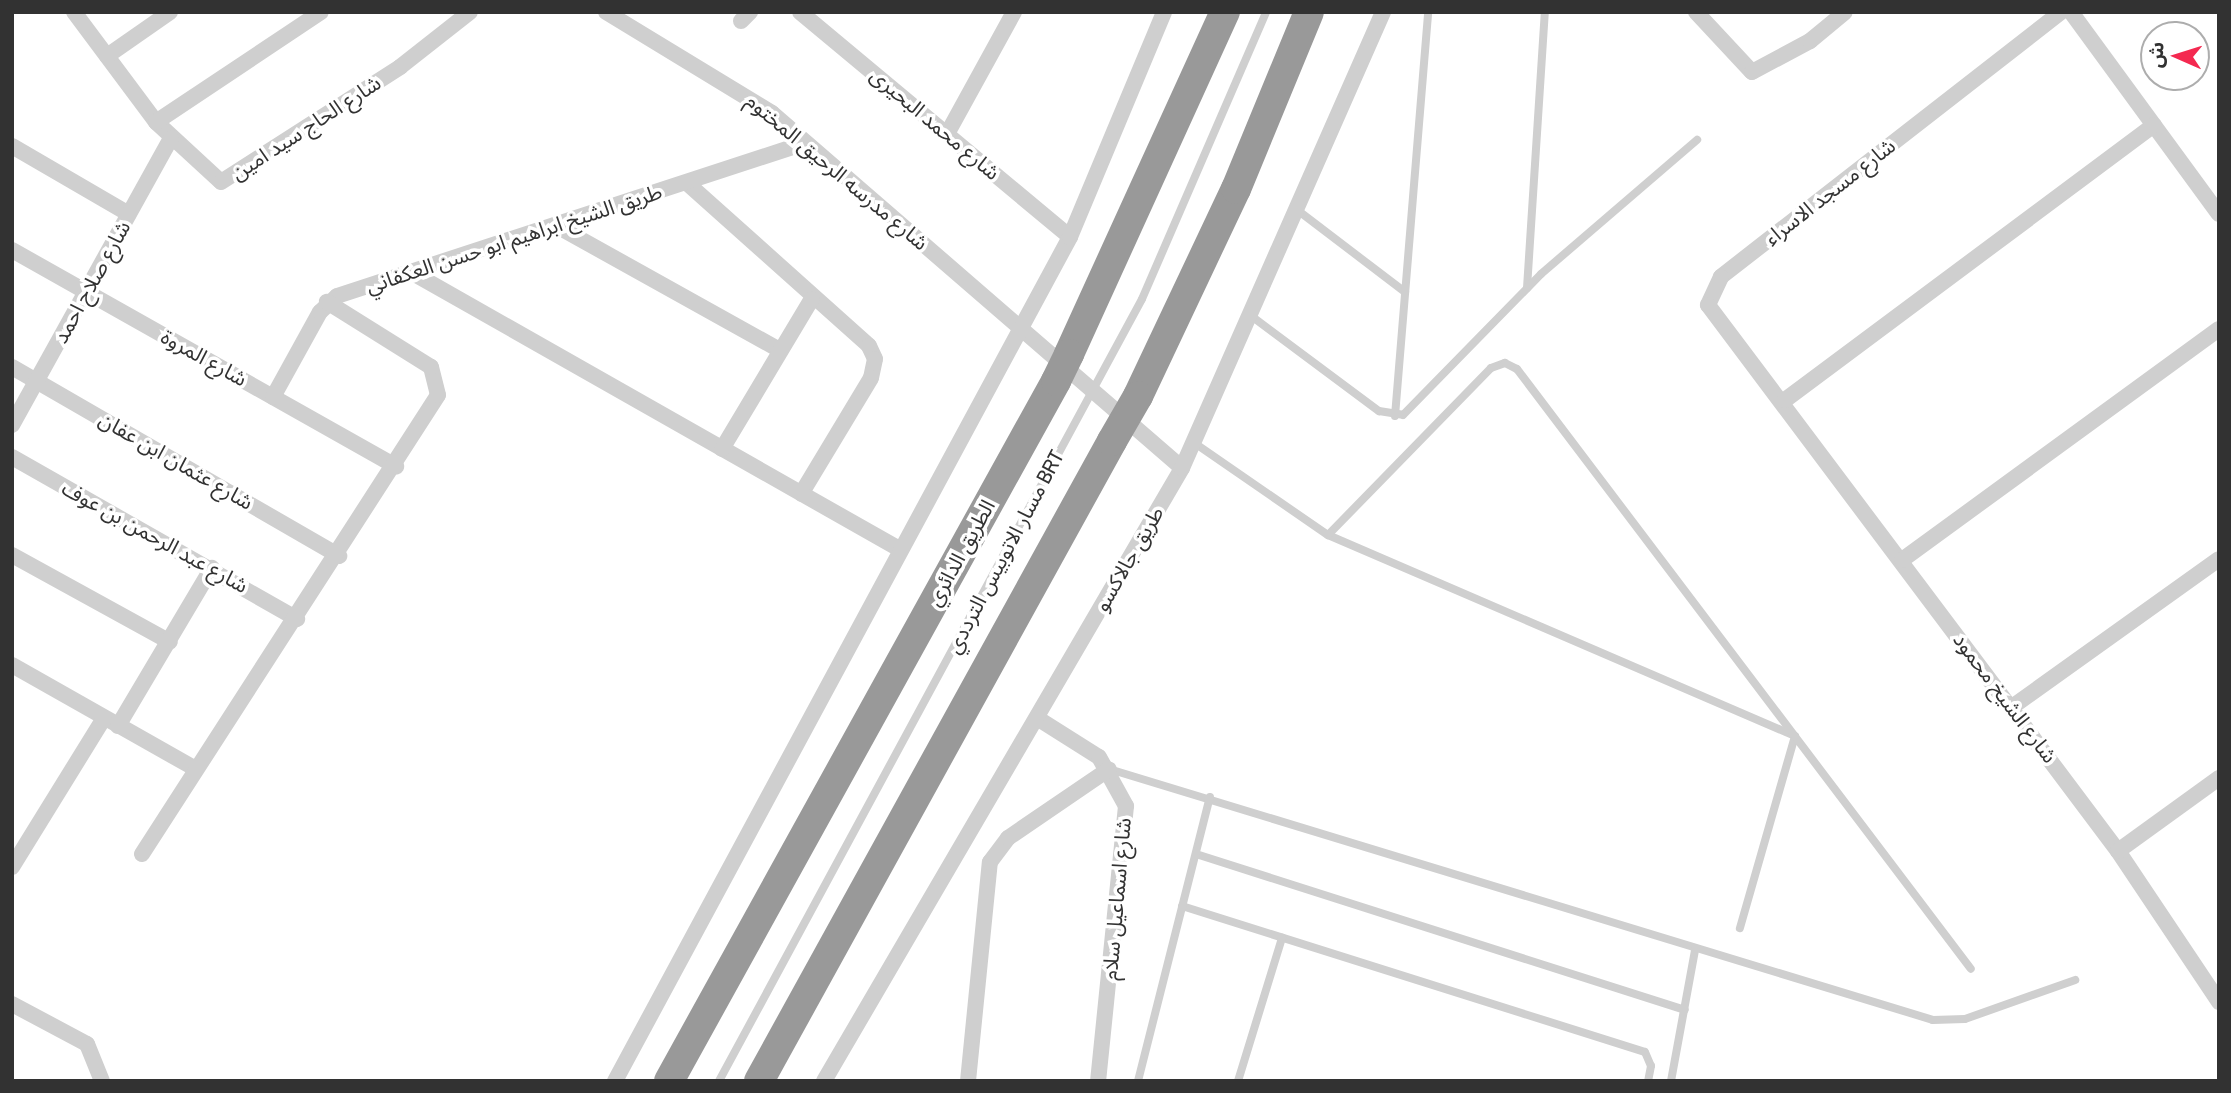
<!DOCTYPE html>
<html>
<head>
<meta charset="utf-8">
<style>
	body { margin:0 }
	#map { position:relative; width:2231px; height:1093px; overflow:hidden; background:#fff; font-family:"Archivo Narrow","Noto Sans Arabic",sans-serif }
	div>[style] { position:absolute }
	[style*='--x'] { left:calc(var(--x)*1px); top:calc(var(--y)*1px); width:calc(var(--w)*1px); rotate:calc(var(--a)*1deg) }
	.service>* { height:8px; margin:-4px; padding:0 4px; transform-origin:4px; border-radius:4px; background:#cfcfcf }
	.minor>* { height:16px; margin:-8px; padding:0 8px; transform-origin:8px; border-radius:8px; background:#cfcfcf }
	.motorway>* { height:30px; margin:-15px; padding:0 15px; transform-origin:15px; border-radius:15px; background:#999 }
	.motorway-bridge>* { height:30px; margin:-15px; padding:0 15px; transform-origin:15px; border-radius:15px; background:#999 }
	span { translate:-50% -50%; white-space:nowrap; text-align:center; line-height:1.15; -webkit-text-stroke:7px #fff; paint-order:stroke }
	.street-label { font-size:21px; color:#323232 }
	.frame { position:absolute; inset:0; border:14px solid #323232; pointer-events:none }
	.north { position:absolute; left:2140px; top:21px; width:70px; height:70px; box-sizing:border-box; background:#fff; border:2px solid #adadad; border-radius:50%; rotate:273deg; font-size:19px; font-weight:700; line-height:28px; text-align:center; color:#323232 }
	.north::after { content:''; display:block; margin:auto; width:24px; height:32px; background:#f42950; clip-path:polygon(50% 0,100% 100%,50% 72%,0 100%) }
</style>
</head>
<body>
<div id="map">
	<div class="service">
		<i style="--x:1296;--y:209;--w:137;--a:37.3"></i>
		<i style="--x:1527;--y:288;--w:277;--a:-86.3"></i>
		<i style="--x:1250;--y:315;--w:161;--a:36.7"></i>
		<i style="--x:1379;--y:411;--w:24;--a:9"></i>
		<i style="--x:1403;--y:415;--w:197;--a:-45.6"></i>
		<i style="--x:1541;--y:274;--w:206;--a:-40.7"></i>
		<i style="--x:1395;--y:416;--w:405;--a:-85.3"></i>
		<i style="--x:1193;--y:442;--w:164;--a:34.6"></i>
		<i style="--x:1328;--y:535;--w:508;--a:23.29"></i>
		<i style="--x:1795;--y:736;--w:200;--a:106"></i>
		<i style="--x:1328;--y:535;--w:233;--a:-45.7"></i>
		<i style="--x:1491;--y:368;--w:15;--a:-20"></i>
		<i style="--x:1505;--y:363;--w:13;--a:27"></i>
		<i style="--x:1517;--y:369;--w:752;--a:52.89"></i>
		<i style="--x:1109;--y:769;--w:861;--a:16.94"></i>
		<i style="--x:1933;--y:1020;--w:32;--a:-2"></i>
		<i style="--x:1965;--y:1019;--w:117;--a:-19.5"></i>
		<i style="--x:1196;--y:854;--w:513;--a:17.69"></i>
		<i style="--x:1182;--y:906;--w:485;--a:17.5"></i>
		<i style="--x:1645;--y:1052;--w:15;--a:67"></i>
		<i style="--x:1651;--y:1066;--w:15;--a:101"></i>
		<i style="--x:719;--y:1081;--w:889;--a:-61.59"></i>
		<i style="--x:1142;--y:299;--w:313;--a:-66.6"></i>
		<i style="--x:1138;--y:1081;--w:293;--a:-75.8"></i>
		<i style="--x:1238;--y:1081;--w:150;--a:-72.9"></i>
		<i style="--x:1671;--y:1081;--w:133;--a:-79.6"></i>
	</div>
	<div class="minor">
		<i style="--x:74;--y:12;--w:137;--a:53.3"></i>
		<i style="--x:156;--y:122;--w:88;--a:42.7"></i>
		<i style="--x:221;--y:182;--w:213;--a:-32.7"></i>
		<i style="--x:400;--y:67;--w:89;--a:-38.2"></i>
		<i style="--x:606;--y:12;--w:194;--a:31.3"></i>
		<i style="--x:772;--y:113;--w:542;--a:40.89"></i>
		<i style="--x:800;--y:12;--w:351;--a:39.8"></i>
		<i style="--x:1696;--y:12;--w:82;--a:47"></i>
		<i style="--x:1752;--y:72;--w:66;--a:-28.1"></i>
		<i style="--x:1810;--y:41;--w:45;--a:-39.6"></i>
		<i style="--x:2061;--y:12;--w:431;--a:142.1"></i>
		<i style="--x:1721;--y:277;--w:31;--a:115"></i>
		<i style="--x:1708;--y:305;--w:683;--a:53.1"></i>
		<i style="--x:2118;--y:851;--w:182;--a:56.2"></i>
		<i style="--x:2071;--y:12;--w:250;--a:53.8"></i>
		<i style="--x:741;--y:21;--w:13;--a:-45"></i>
		<i style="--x:107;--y:56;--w:77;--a:-34.9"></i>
		<i style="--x:156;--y:122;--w:198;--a:-33.7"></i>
		<i style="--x:947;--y:134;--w:139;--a:-61.2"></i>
		<i style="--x:12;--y:146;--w:135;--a:30.2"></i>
		<i style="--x:687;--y:183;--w:244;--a:41.8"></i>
		<i style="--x:869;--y:346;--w:14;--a:65"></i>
		<i style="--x:875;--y:359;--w:19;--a:102"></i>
		<i style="--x:871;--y:378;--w:135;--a:121.1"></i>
		<i style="--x:555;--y:225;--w:257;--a:29.1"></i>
		<i style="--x:12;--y:250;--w:441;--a:29.4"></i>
		<i style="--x:411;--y:272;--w:563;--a:29.57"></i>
		<i style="--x:12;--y:367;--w:378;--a:30"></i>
		<i style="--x:273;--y:397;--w:97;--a:-61.1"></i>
		<i style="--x:320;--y:312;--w:23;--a:-43"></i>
		<i style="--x:337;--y:296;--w:492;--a:-18.1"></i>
		<i style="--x:1785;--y:400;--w:460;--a:-36.7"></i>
		<i style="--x:12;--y:425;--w:328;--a:-61"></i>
		<i style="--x:722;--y:449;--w:174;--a:-59.1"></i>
		<i style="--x:12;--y:457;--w:328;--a:29.6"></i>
		<i style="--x:12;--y:555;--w:180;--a:28.8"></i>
		<i style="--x:1902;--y:560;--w:392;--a:-36.1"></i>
		<i style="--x:12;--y:665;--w:211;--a:29.5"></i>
		<i style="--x:2012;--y:707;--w:254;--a:-35.6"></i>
		<i style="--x:1037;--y:718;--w:73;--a:32.2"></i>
		<i style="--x:1099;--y:757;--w:56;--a:61.1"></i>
		<i style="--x:1126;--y:806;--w:276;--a:95.8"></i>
		<i style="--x:118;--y:726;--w:184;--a:-59.3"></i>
		<i style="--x:2118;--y:851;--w:125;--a:-35.9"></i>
		<i style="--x:142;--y:854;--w:546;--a:-57.18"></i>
		<i style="--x:438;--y:395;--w:29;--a:-104"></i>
		<i style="--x:431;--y:367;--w:123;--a:-148"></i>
		<i style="--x:12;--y:867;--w:175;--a:-58.3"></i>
		<i style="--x:12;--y:1004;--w:85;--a:28.1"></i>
		<i style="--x:87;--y:1044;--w:40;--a:68"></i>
		<i style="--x:615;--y:1081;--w:959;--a:-61.67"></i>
		<i style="--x:1070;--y:237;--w:244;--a:-67.3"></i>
		<i style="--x:824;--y:1081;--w:710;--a:-59.71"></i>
		<i style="--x:1182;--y:468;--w:498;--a:-66.2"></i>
		<i style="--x:968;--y:1081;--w:220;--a:-84.3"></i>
		<i style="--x:990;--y:862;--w:30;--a:-53"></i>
		<i style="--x:1008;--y:838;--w:122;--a:-34.3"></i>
	</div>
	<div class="motorway">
		<i style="--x:1069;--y:354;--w:376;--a:-65.5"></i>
		<i style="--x:1138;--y:396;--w:229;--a:-64.7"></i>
		<i style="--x:1236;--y:189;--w:191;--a:-67.6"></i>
		<i style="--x:669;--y:1081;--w:800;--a:-61.06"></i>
		<i style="--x:759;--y:1081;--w:731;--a:-61.12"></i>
	</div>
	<div class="motorway-bridge">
		<i style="--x:1056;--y:381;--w:30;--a:-64"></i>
		<i style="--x:1112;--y:441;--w:52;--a:-60"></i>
	</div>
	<div class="street-label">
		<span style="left:935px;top:124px;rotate:40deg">شارع محمد البحيرى</span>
		<span style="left:306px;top:128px;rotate:-33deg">شارع الحاج سيد امين</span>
		<span style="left:837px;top:172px;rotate:40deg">شارع مدرسه الرحيق المختوم</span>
		<span style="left:1830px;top:192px;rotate:-38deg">شارع مسجد الاسراء</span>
		<span style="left:514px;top:239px;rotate:-18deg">طريق الشيخ ابراهيم ابو حسن العكفاني</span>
		<span style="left:92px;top:282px;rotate:-61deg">شارع صلاح احمد</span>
		<span style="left:204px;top:358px;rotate:29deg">شارع المروة</span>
		<span style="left:176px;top:461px;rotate:30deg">شارع عثمان ابن عفان</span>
		<span style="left:155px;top:537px;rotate:29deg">شارع عبد الرحمن بن عوف</span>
		<span style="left:1005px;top:552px;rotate:-62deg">مسار الاتوبيس الترددي BRT</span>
		<span style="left:961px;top:553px;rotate:-61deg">الطريق الدائري</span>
		<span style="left:1129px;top:559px;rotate:-60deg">طريق جالاكسو</span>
		<span style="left:2005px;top:698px;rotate:53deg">شارع الشيخ محمود</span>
		<span style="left:1117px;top:899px;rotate:-85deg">شارع اسماعيل سلام</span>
	</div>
	<div class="frame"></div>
	<div class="north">ش</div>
</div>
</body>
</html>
